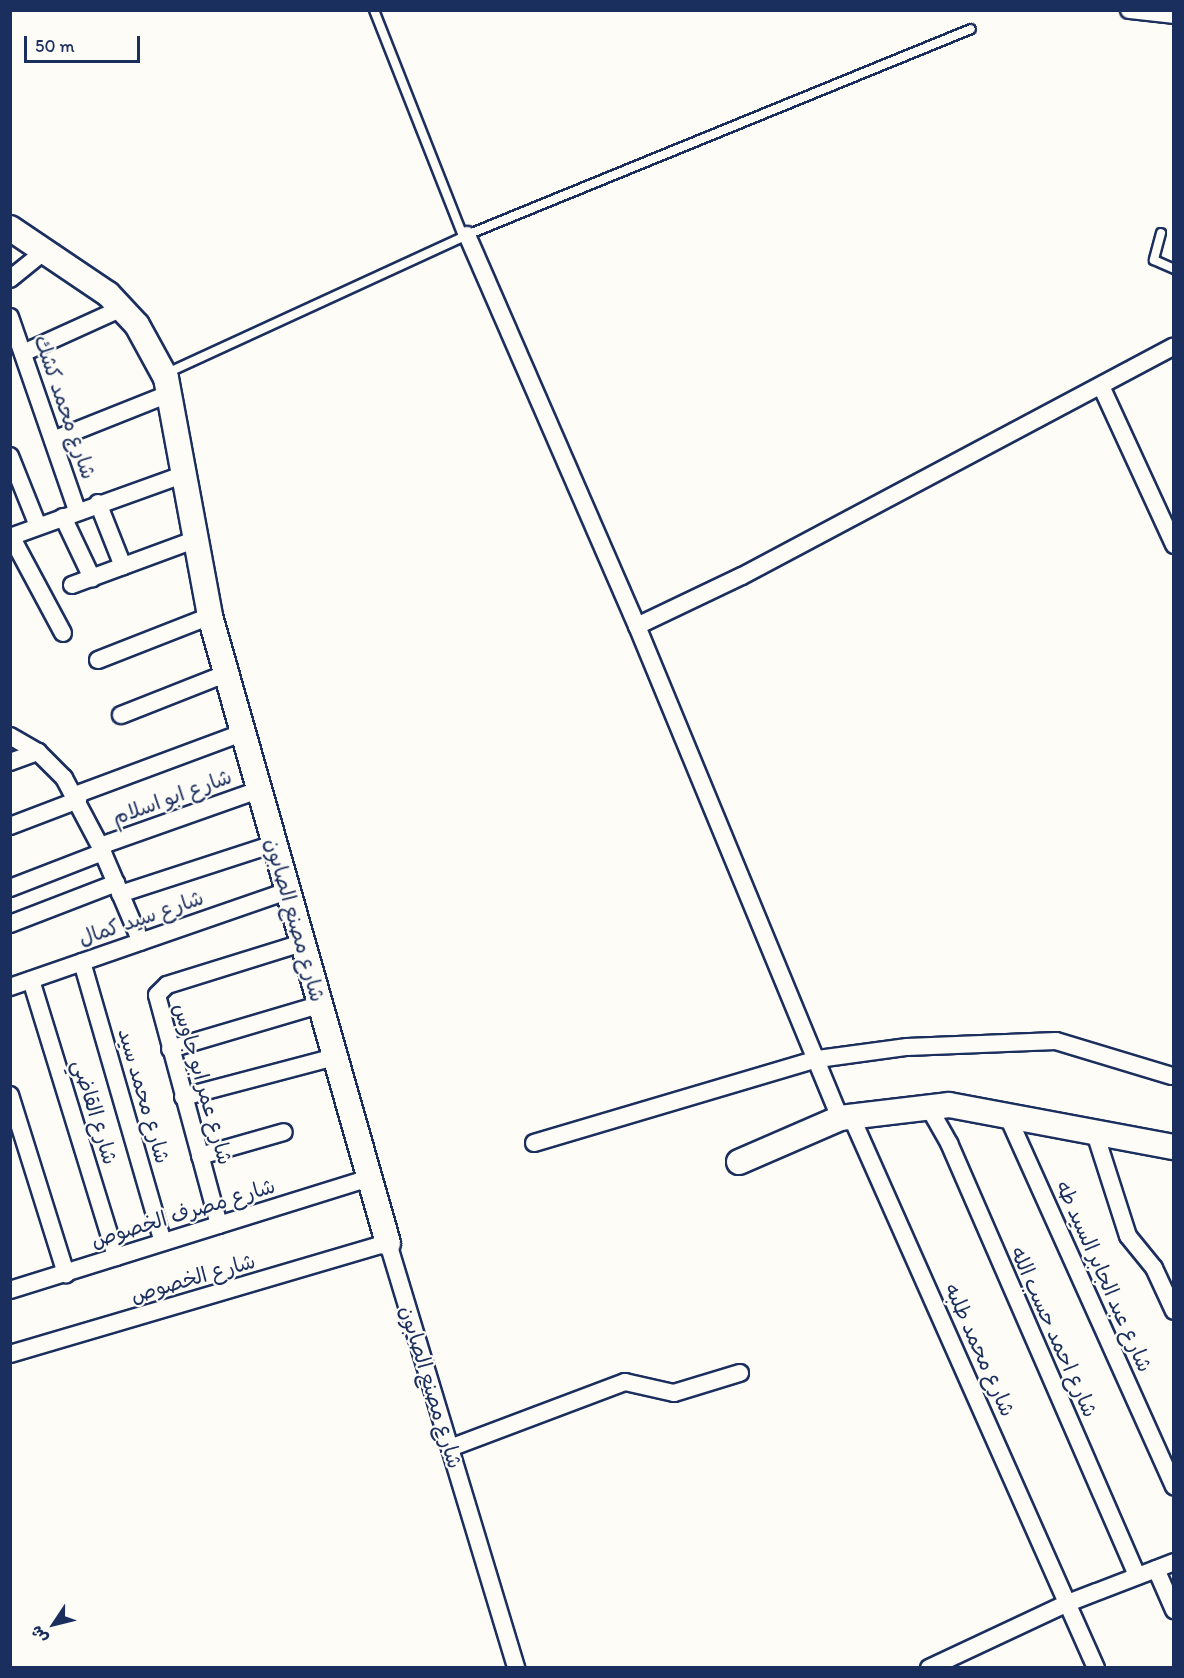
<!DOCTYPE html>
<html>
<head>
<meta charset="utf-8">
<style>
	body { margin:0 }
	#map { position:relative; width:1184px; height:1678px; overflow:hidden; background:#fdfcf7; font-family:Itim,"Playpen Sans Arabic",sans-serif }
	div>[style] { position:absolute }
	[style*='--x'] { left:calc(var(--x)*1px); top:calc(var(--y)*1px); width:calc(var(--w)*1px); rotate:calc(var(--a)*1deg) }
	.roads { filter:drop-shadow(2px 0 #1b2f5e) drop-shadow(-2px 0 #1b2f5e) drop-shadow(0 2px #1b2f5e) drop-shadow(0 -2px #1b2f5e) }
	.lane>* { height:8px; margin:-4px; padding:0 4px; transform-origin:4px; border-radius:4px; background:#fdfcf7 }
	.street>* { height:16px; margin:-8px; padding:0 8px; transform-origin:8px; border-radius:8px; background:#fdfcf7 }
	.secondary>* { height:24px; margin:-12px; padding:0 12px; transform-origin:12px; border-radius:12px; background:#fdfcf7 }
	span { translate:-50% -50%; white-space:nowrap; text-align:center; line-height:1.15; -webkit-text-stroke:4.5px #fdfcf7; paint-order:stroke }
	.street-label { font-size:21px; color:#1b2f5e }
	.frame { position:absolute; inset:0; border:12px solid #1b2f5e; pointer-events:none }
	.north { position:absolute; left:24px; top:1594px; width:60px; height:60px; -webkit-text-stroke:4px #fdfcf7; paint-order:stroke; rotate:235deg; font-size:16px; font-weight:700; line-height:24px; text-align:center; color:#1b2f5e }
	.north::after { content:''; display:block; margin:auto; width:21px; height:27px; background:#1b2f5e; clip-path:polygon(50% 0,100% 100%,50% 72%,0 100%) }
	.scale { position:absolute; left:24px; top:36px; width:116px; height:27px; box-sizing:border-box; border:3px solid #1b2f5e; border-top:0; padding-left:8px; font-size:18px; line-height:21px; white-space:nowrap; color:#1b2f5e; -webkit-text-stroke:4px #fdfcf7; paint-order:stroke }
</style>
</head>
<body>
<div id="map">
	<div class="roads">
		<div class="lane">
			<i style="--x:374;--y:10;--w:243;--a:68.5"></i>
			<i style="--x:1161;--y:233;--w:28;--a:105"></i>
			<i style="--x:1154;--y:260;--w:22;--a:24"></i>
			<i style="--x:165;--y:374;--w:332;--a:-24.7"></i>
			<i style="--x:467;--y:235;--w:544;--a:-22.23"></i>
		</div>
		<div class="street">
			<i style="--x:1129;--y:10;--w:45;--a:6.3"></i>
			<i style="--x:467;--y:235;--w:426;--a:66.5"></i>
			<i style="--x:637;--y:626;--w:532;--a:67.58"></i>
			<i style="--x:10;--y:279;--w:46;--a:-38.9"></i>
			<i style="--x:10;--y:317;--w:205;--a:70.9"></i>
			<i style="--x:23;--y:353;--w:109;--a:-24.4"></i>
			<i style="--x:1101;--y:386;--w:175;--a:65.3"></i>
			<i style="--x:53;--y:440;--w:127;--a:-21.7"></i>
			<i style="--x:10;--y:456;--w:75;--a:68.2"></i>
			<i style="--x:98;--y:503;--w:68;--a:68.4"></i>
			<i style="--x:63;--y:517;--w:68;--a:64.6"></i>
			<i style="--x:11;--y:536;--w:110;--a:61.8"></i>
			<i style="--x:10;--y:537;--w:186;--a:-19.8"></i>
			<i style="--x:72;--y:585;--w:130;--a:-20.2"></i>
			<i style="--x:637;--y:626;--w:116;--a:-25.5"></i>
			<i style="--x:742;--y:576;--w:489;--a:-28"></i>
			<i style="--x:98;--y:660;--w:120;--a:-21.4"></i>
			<i style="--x:121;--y:715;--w:112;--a:-21.5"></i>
			<i style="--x:10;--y:736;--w:32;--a:30"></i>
			<i style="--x:38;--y:752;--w:37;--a:45"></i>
			<i style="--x:64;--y:778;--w:77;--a:62.1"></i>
			<i style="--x:100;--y:846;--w:104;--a:66.9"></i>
			<i style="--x:10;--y:762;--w:30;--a:-20"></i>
			<i style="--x:75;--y:795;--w:178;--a:-20.4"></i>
			<i style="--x:10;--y:826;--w:73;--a:-20.9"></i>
			<i style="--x:100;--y:846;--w:168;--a:-19.5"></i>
			<i style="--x:10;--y:888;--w:100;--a:-21.2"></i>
			<i style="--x:120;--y:894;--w:162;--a:-18"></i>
			<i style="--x:10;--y:924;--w:114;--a:-21.1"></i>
			<i style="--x:82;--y:962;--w:291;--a:73.9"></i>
			<i style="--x:31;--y:980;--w:290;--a:72.9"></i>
			<i style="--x:10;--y:987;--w:293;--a:-19.1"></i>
			<i style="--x:170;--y:1049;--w:155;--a:-16.5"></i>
			<i style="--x:10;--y:1095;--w:188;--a:72.6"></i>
			<i style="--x:183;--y:1097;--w:156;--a:-14.8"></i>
			<i style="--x:928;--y:1106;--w:43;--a:60.4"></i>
			<i style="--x:949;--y:1143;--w:472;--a:66.5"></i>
			<i style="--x:851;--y:1116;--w:604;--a:66.07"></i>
			<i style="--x:1008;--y:1117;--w:405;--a:65.8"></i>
			<i style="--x:1094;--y:1130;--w:111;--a:72.2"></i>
			<i style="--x:1128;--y:1236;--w:41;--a:50.9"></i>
			<i style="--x:1154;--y:1268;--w:47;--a:65.1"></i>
			<i style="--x:534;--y:1143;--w:296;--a:-16.5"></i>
			<i style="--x:818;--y:1059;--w:90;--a:-7.7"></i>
			<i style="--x:907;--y:1047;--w:149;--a:-2.3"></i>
			<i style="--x:1056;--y:1041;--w:121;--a:16.8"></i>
			<i style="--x:200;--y:1156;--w:87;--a:-15.9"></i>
			<i style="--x:219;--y:1225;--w:238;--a:-105.1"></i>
			<i style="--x:157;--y:995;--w:14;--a:-45"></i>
			<i style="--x:167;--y:985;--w:141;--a:-17.3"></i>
			<i style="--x:10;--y:1290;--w:376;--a:-17.3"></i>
			<i style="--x:10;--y:1354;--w:394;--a:-16.4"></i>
			<i style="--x:388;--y:1243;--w:444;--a:73.2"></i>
			<i style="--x:450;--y:1448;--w:187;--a:-20.7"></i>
			<i style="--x:625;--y:1382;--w:50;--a:12.7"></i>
			<i style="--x:674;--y:1393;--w:69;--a:-16.9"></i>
			<i style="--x:1156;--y:1569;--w:45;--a:66.3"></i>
			<i style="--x:929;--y:1668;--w:153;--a:-25.1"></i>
			<i style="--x:1068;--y:1603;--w:114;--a:-21.1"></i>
		</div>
		<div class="secondary">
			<i style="--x:10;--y:228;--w:118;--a:34"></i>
			<i style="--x:108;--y:294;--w:42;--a:46.9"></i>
			<i style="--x:137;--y:325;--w:60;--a:61.3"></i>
			<i style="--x:166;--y:378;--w:242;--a:79.5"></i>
			<i style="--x:210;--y:616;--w:652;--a:74.15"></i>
			<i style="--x:739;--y:1162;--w:110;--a:-23.5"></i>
			<i style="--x:840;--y:1118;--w:110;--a:-6.8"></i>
			<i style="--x:949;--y:1105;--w:229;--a:10.6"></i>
		</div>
	</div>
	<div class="street-label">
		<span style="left:65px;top:407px;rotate:71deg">شارع محمد كشك</span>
		<span style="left:172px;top:797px;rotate:-20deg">شارع ابو اسلام</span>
		<span style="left:141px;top:918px;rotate:-19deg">شارع سيد كمال</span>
		<span style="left:295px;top:920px;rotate:74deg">شارع مصنع الصابون</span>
		<span style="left:203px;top:1084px;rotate:74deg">شارع عمر ابو جاوس</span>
		<span style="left:144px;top:1096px;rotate:74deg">شارع محمد سيد</span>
		<span style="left:95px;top:1112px;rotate:73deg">شارع القاضي</span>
		<span style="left:183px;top:1213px;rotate:-17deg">شارع مصرف الخصوص</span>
		<span style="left:1104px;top:1276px;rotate:66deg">شارع عبد الجابر السيد طه</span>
		<span style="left:193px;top:1278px;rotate:-16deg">شارع الخصوص</span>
		<span style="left:1054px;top:1332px;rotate:66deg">شارع احمد حسب الله</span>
		<span style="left:980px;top:1350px;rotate:66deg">شارع محمد طلبه</span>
		<span style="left:431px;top:1387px;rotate:73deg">شارع مصنع الصابون</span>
	</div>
	<div class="frame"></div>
	<div class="north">ش</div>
	<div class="scale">50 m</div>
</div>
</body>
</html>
